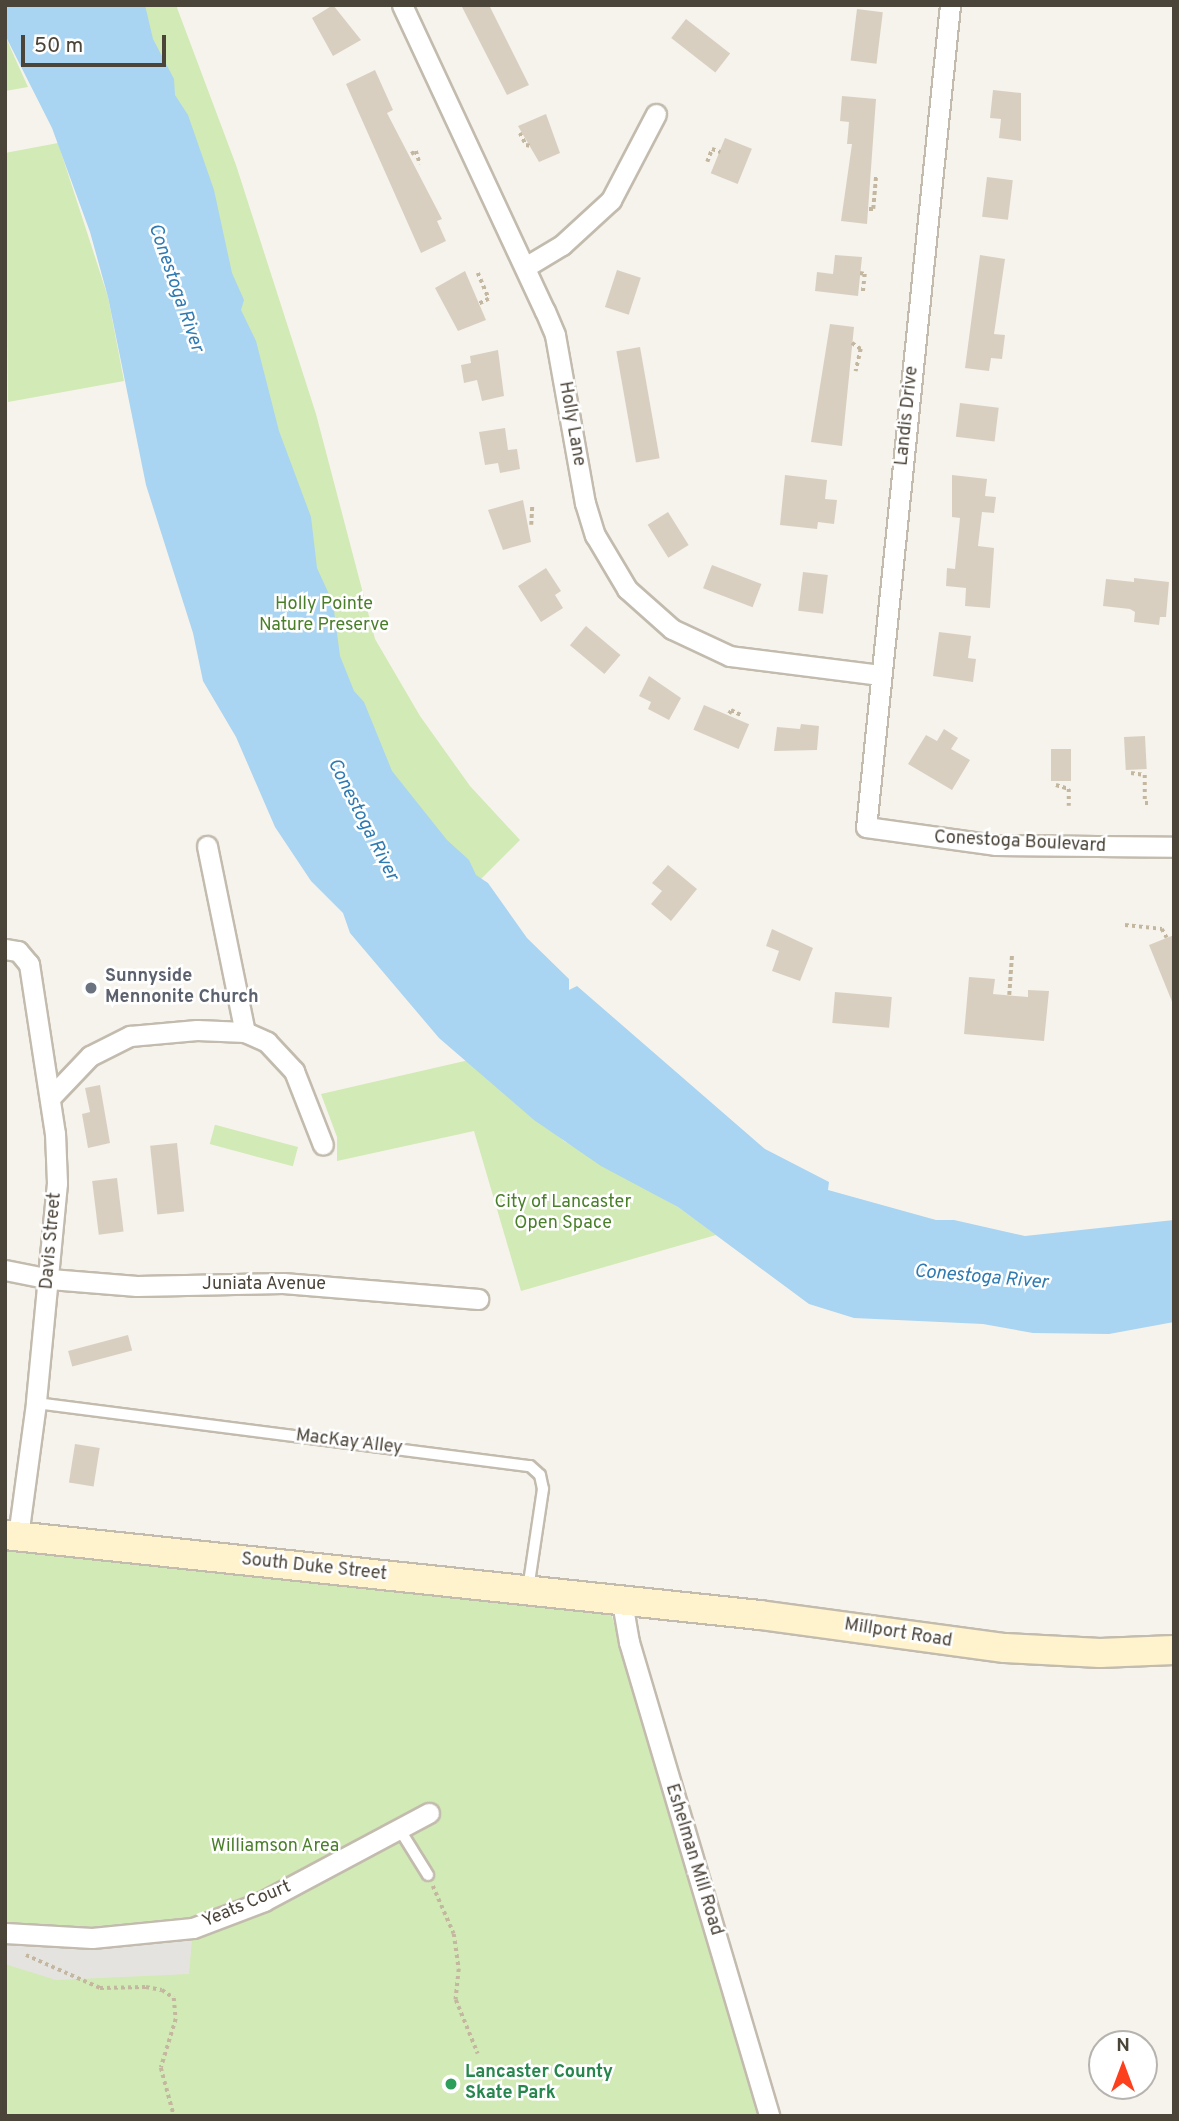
<!DOCTYPE html>
<html>
<head>
<meta charset="utf-8">
<style>
	body { margin:0 }
	#map { position:relative; width:1179px; height:2121px; overflow:hidden; background:#f6f3ec; font-family:Overpass,sans-serif }
	div>[style] { position:absolute }
	[style*='--x'] { left:calc(var(--x)*1px); top:calc(var(--y)*1px); width:calc(var(--w)*1px); rotate:calc(var(--a)*1deg) }
	.green>* { inset:0; background:#d2eab5; transform-origin:0 0 }
	.parking>* { inset:0; background:#e5e3e0 }
	.water>* { inset:0; background:#a9d4f2 }
	.building>* { inset:0; background:#d8cfc1; transform-origin:0 0 }
	.path>* { height:3.5px; margin-top:-1.75px; transform-origin:0; background:repeating-linear-gradient(90deg,#c4b79f 0 3.5px,transparent 0 7px) }
	.roads { filter:drop-shadow(2px 0 #c2bbae) drop-shadow(-2px 0 #c2bbae) drop-shadow(0 2px #c2bbae) drop-shadow(0 -2px #c2bbae) }
	.service>* { height:10px; margin:-5px; padding:0 5px; transform-origin:5px; border-radius:5px; background:#fff }
	.minor>* { height:19px; margin:-9.5px; padding:0 9.5px; transform-origin:9.5px; border-radius:9.5px; background:#fff }
	.secondary>* { height:28px; margin:-14px; padding:0 14px; transform-origin:14px; border-radius:14px; background:#fff3cd }
	.dots>* { width:19px; height:19px; translate:-50% -50%; box-sizing:border-box; border:4px solid #fff; border-radius:50% }
	span { translate:-50% -50%; white-space:nowrap; text-align:center; line-height:1.15; -webkit-text-stroke:5px #fff; paint-order:stroke }
	.street-label { font-size:18px; color:#4b4439 }
	.park-label { font-size:18px; color:#4a7f2a }
	.worship-label { font-size:18px; color:#5b616d; font-weight:700 }
	.left { translate:0 -50%; text-align:left }
	.leisure-label { font-size:18px; color:#27864d; font-weight:700 }
	.water-label { font-size:19px; color:#2e7ab2; font-style:italic }
	.frame { position:absolute; inset:0; border:7px solid #4b4439; pointer-events:none }
	.north { position:absolute; left:1088px; top:2030px; width:70px; height:70px; box-sizing:border-box; background:#fff; border:2px solid #b7b4b0; border-radius:50%; rotate:0deg; font-size:19px; font-weight:700; line-height:28px; text-align:center; color:#4b4439 }
	.north::after { content:''; display:block; margin:auto; width:24px; height:32px; background:#fc3f1d; clip-path:polygon(50% 0,100% 100%,50% 72%,0 100%) }
	.scale { position:absolute; left:21px; top:35px; width:145px; height:32px; box-sizing:border-box; border:4px solid #4b4439; border-top:0; padding-left:9px; font-size:21px; line-height:24px; white-space:nowrap; color:#4b4439; -webkit-text-stroke:5px #fff; paint-order:stroke }
</style>
</head>
<body>
<div id="map">
	<div class="green">
		<i style="clip-path:polygon(96px 5px,176px 5px,236px 165px,316px 414px,375px 639px,420px 716px,470px 786px,520px 840px,459px 901px,410px 845px)"></i>
		<i style="clip-path:polygon(5px 35px,10px 47px,28px 87px,5px 91px)"></i>
		<i style="clip-path:polygon(58px 143px,108px 297px,124px 381px,8px 402px,5px 153px)"></i>
		<i style="clip-path:polygon(469px 1060px,564px 1141px,678px 1207px,716px 1235px,521px 1291px,474px 1131px,337px 1161px,337px 1137px,321px 1094px)"></i>
		<i style="left:298px;top:1147px;width:20px;height:86px;rotate:105deg"></i>
		<i style="clip-path:polygon(5px 1547px,611px 1613px,759px 2116px,5px 2116px)"></i>
	</div>
	<div class="parking">
		<i style="clip-path:polygon(193px 1928px,189px 1974px,56px 1980px,5px 1964px,5px 1933px)"></i>
	</div>
	<div class="water">
		<i style="clip-path:polygon(5px 5px,145px 5px,153px 39px,174px 79px,175px 95px,188px 115px,214px 190px,232px 273px,244px 300px,241px 310px,256px 341px,279px 431px,311px 517px,317px 568px,333px 603px,340px 656px,354px 691px,364px 702px,392px 771px,447px 840px,469px 860px,476px 875px,488px 883px,527px 938px,569px 979px,569px 990px,577px 986px,765px 1149px,829px 1182px,828px 1190px,936px 1220px,954px 1220px,1025px 1236px,1174px 1220px,1174px 1322px,1109px 1334px,1033px 1333px,983px 1324px,854px 1318px,809px 1304px,678px 1207px,601px 1166px,534px 1120px,439px 1038px,350px 933px,343px 913px,311px 881px,275px 827px,236px 737px,203px 681px,193px 633px,146px 485px,108px 297px,90px 232px,52px 128px,5px 35px)"></i>
	</div>
	<div class="building">
		<i style="clip-path:polygon(333px 5px,361px 40px,333px 56px,312px 18px)"></i>
		<i style="clip-path:polygon(461px 5px,489px 5px,529px 85px,507px 95px)"></i>
		<i style="left:857px;top:9px;width:26px;height:52px;rotate:7deg"></i>
		<i style="left:686px;top:19px;width:56px;height:24px;rotate:38deg"></i>
		<i style="clip-path:polygon(375px 70px,393px 110px,387px 113px,442px 219px,437px 221px,446px 241px,421px 253px,346px 84px)"></i>
		<i style="clip-path:polygon(993px 90px,1021px 93px,1021px 141px,999px 138px,1001px 119px,990px 118px)"></i>
		<i style="clip-path:polygon(842px 96px,876px 99px,867px 224px,841px 221px,852px 144px,847px 144px,849px 122px,840px 121px)"></i>
		<i style="clip-path:polygon(546px 114px,560px 153px,539px 162px,518px 126px)"></i>
		<i style="left:725px;top:138px;width:29px;height:38px;rotate:22deg"></i>
		<i style="left:987px;top:177px;width:26px;height:40px;rotate:7deg"></i>
		<i style="clip-path:polygon(835px 255px,862px 257px,858px 296px,815px 291px,817px 272px,833px 274px)"></i>
		<i style="clip-path:polygon(980px 255px,1005px 259px,994px 334px,1005px 335px,1002px 359px,991px 358px,989px 371px,965px 368px)"></i>
		<i style="left:617px;top:270px;width:25px;height:39px;rotate:18deg"></i>
		<i style="clip-path:polygon(465px 271px,486px 320px,458px 331px,435px 288px)"></i>
		<i style="clip-path:polygon(830px 324px,854px 327px,842px 446px,811px 442px)"></i>
		<i style="left:640px;top:347px;width:113px;height:24px;rotate:80deg"></i>
		<i style="clip-path:polygon(498px 350px,504px 396px,482px 401px,477px 380px,464px 383px,461px 365px,471px 363px,470px 356px)"></i>
		<i style="left:960px;top:403px;width:39px;height:34px;rotate:7deg"></i>
		<i style="clip-path:polygon(505px 428px,508px 450px,517px 449px,520px 469px,500px 473px,498px 463px,485px 465px,479px 432px)"></i>
		<i style="clip-path:polygon(785px 475px,827px 480px,825px 499px,837px 500px,834px 524px,818px 522px,817px 529px,780px 525px)"></i>
		<i style="clip-path:polygon(952px 475px,987px 479px,985px 496px,996px 497px,994px 513px,982px 512px,978px 546px,994px 548px,990px 608px,965px 606px,966px 588px,946px 586px,947px 568px,955px 569px,960px 518px,952px 517px)"></i>
		<i style="clip-path:polygon(523px 500px,531px 542px,503px 550px,488px 510px)"></i>
		<i style="left:668px;top:512px;width:39px;height:24px;rotate:58deg"></i>
		<i style="left:712px;top:565px;width:53px;height:25px;rotate:21deg"></i>
		<i style="clip-path:polygon(546px 568px,561px 591px,555px 595px,563px 608px,541px 622px,518px 586px)"></i>
		<i style="left:803px;top:572px;width:25px;height:39px;rotate:7deg"></i>
		<i style="clip-path:polygon(1134px 578px,1169px 582px,1166px 617px,1160px 617px,1159px 625px,1134px 622px,1135px 612px,1130px 609px,1103px 606px,1106px 579px,1134px 582px)"></i>
		<i style="left:586px;top:626px;width:45px;height:25px;rotate:40deg"></i>
		<i style="clip-path:polygon(939px 632px,971px 636px,968px 658px,976px 659px,973px 682px,933px 676px)"></i>
		<i style="clip-path:polygon(649px 676px,681px 698px,669px 720px,648px 709px,651px 702px,639px 696px)"></i>
		<i style="left:704px;top:705px;width:49px;height:27px;rotate:23deg"></i>
		<i style="clip-path:polygon(801px 724px,819px 726px,817px 750px,774px 751px,777px 727px,800px 729px)"></i>
		<i style="clip-path:polygon(944px 729px,958px 738px,951px 749px,970px 760px,952px 790px,908px 764px,926px 735px,937px 741px)"></i>
		<i style="left:1145px;top:736px;width:33px;height:21px;rotate:87deg"></i>
		<i style="left:1051px;top:749px;width:20px;height:32px"></i>
		<i style="clip-path:polygon(668px 865px,697px 889px,671px 921px,651px 904px,662px 891px,652px 883px)"></i>
		<i style="clip-path:polygon(772px 929px,813px 948px,800px 981px,772px 971px,779px 951px,766px 946px)"></i>
		<i style="clip-path:polygon(1174px 935px,1174px 1004px,1173px 1004px,1149px 945px)"></i>
		<i style="clip-path:polygon(969px 977px,995px 979px,993px 994px,1028px 997px,1028px 990px,1049px 991px,1044px 1041px,964px 1034px)"></i>
		<i style="left:835px;top:992px;width:57px;height:31px;rotate:5deg"></i>
		<i style="clip-path:polygon(100px 1085px,110px 1143px,88px 1148px,82px 1114px,90px 1112px,85px 1088px)"></i>
		<i style="left:177px;top:1143px;width:69px;height:27px;rotate:84deg"></i>
		<i style="left:117px;top:1178px;width:54px;height:25px;rotate:83deg"></i>
		<i style="left:128px;top:1335px;width:16px;height:62px;rotate:75deg"></i>
		<i style="left:75px;top:1444px;width:25px;height:39px;rotate:9deg"></i>
	</div>
	<div class="path">
		<i style="--x:520;--y:133;--w:13;--a:63"></i>
		<i style="--x:526;--y:145;--w:5;--a:11"></i>
		<i style="--x:411;--y:154;--w:6;--a:-31"></i>
		<i style="--x:416;--y:151;--w:14;--a:73"></i>
		<i style="--x:707;--y:162;--w:14;--a:-69"></i>
		<i style="--x:712;--y:149;--w:9;--a:21"></i>
		<i style="--x:869;--y:209;--w:4;--a:0"></i>
		<i style="--x:873;--y:209;--w:34;--a:-85"></i>
		<i style="--x:478;--y:273;--w:28;--a:67"></i>
		<i style="--x:489;--y:299;--w:11;--a:153"></i>
		<i style="--x:860;--y:273;--w:5;--a:11"></i>
		<i style="--x:865;--y:274;--w:18;--a:96"></i>
		<i style="--x:852;--y:343;--w:11;--a:34"></i>
		<i style="--x:861;--y:349;--w:23;--a:103"></i>
		<i style="--x:531;--y:525;--w:19;--a:-87"></i>
		<i style="--x:729;--y:714;--w:4;--a:-63"></i>
		<i style="--x:731;--y:710;--w:13;--a:27"></i>
		<i style="--x:1131;--y:773;--w:14;--a:8"></i>
		<i style="--x:1145;--y:775;--w:28;--a:90"></i>
		<i style="--x:1145;--y:803;--w:4;--a:0"></i>
		<i style="--x:1056;--y:785;--w:14;--a:17"></i>
		<i style="--x:1069;--y:789;--w:17;--a:90"></i>
		<i style="--x:1125;--y:925;--w:37;--a:6"></i>
		<i style="--x:1162;--y:929;--w:10;--a:61"></i>
		<i style="--x:1009;--y:995;--w:39;--a:-86"></i>
		<i style="--x:433;--y:1886;--w:52;--a:66.4"></i>
		<i style="--x:454;--y:1934;--w:35;--a:82"></i>
		<i style="--x:459;--y:1969;--w:31;--a:96"></i>
		<i style="--x:456;--y:2000;--w:58;--a:67.8"></i>
		<i style="--x:26;--y:1955;--w:81;--a:24"></i>
		<i style="--x:100;--y:1988;--w:46;--a:-1.2"></i>
		<i style="--x:146;--y:1987;--w:16;--a:11"></i>
		<i style="--x:162;--y:1990;--w:14;--a:34"></i>
		<i style="--x:174;--y:1998;--w:21;--a:85"></i>
		<i style="--x:176;--y:2019;--w:51;--a:107"></i>
		<i style="--x:161;--y:2068;--w:50;--a:74.8"></i>
	</div>
	<div class="roads">
		<div class="service">
			<i style="--x:36;--y:1403;--w:498;--a:7.3"></i>
			<i style="--x:530;--y:1466;--w:13;--a:42"></i>
			<i style="--x:540;--y:1475;--w:14;--a:78"></i>
			<i style="--x:543;--y:1489;--w:101;--a:98.5"></i>
			<i style="--x:400;--y:1830;--w:53;--a:58.1"></i>
		</div>
		<div class="minor">
			<i style="--x:402;--y:5;--w:338;--a:65"></i>
			<i style="--x:545;--y:311;--w:26;--a:67"></i>
			<i style="--x:555;--y:335;--w:171;--a:79.9"></i>
			<i style="--x:585;--y:503;--w:34;--a:73"></i>
			<i style="--x:595;--y:535;--w:63;--a:59.3"></i>
			<i style="--x:627;--y:589;--w:60;--a:41.6"></i>
			<i style="--x:672;--y:629;--w:64;--a:25"></i>
			<i style="--x:730;--y:656;--w:152;--a:7.2"></i>
			<i style="--x:950;--y:5;--w:826;--a:95.83"></i>
			<i style="--x:866;--y:827;--w:130;--a:7.9"></i>
			<i style="--x:995;--y:845;--w:179;--a:0.6"></i>
			<i style="--x:527;--y:266;--w:41;--a:-31"></i>
			<i style="--x:562;--y:245;--w:67;--a:-42.6"></i>
			<i style="--x:611;--y:200;--w:97;--a:-62.4"></i>
			<i style="--x:207;--y:846;--w:190;--a:78.5"></i>
			<i style="--x:5;--y:949;--w:13;--a:9"></i>
			<i style="--x:18;--y:951;--w:17;--a:50"></i>
			<i style="--x:29;--y:964;--w:171;--a:81.3"></i>
			<i style="--x:55;--y:1133;--w:50;--a:87.7"></i>
			<i style="--x:57;--y:1183;--w:221;--a:95.5"></i>
			<i style="--x:36;--y:1403;--w:134;--a:97.7"></i>
			<i style="--x:50;--y:1098;--w:58;--a:-46.4"></i>
			<i style="--x:90;--y:1056;--w:45;--a:-26.6"></i>
			<i style="--x:130;--y:1036;--w:67;--a:-5.1"></i>
			<i style="--x:197;--y:1030;--w:48;--a:2.4"></i>
			<i style="--x:245;--y:1032;--w:24;--a:24"></i>
			<i style="--x:267;--y:1042;--w:40;--a:47"></i>
			<i style="--x:294;--y:1071;--w:79;--a:68.6"></i>
			<i style="--x:5;--y:1270;--w:46;--a:11.3"></i>
			<i style="--x:50;--y:1279;--w:87;--a:4.6"></i>
			<i style="--x:137;--y:1286;--w:146;--a:-1.2"></i>
			<i style="--x:283;--y:1283;--w:196;--a:4.7"></i>
			<i style="--x:622;--y:1602;--w:41;--a:80.1"></i>
			<i style="--x:629;--y:1642;--w:494;--a:73.5"></i>
			<i style="--x:5;--y:1933;--w:87;--a:3.3"></i>
			<i style="--x:92;--y:1938;--w:101;--a:-5.7"></i>
			<i style="--x:193;--y:1928;--w:76;--a:-20.8"></i>
			<i style="--x:264;--y:1901;--w:187;--a:-28.1"></i>
		</div>
		<div class="secondary">
			<i style="--x:5;--y:1535;--w:759;--a:6.05"></i>
			<i style="--x:760;--y:1615;--w:247;--a:7.7"></i>
			<i style="--x:1005;--y:1648;--w:95;--a:3"></i>
			<i style="--x:1100;--y:1653;--w:74;--a:-2.3"></i>
		</div>
	</div>
	<div class="dots">
		<i style="left:91px;top:988px;background:#6b7280"></i>
		<i style="left:451px;top:2084px;background:#2e9e5b"></i>
	</div>
	<div class="street-label">
		<span style="left:908px;top:416px;rotate:-84deg">Landis Drive</span>
		<span style="left:571px;top:424px;rotate:80deg">Holly Lane</span>
		<span style="left:1020px;top:843px;rotate:3deg">Conestoga Boulevard</span>
		<span style="left:52px;top:1241px;rotate:-85deg">Davis Street</span>
		<span style="left:264px;top:1285px">Juniata Avenue</span>
		<span style="left:349px;top:1443px;rotate:7deg">MacKay Alley</span>
		<span style="left:314px;top:1568px;rotate:6deg">South Duke Street</span>
		<span style="left:898px;top:1634px;rotate:9deg">Millport Road</span>
		<span style="left:693px;top:1860px;rotate:73deg">Eshelman Mill Road</span>
		<span style="left:247px;top:1905px;rotate:-23deg">Yeats Court</span>
	</div>
	<div class="park-label">
		<span style="left:324px;top:616px">Holly Pointe<br>Nature Preserve</span>
		<span style="left:563px;top:1214px">City of Lancaster<br>Open Space</span>
		<span style="left:275px;top:1847px">Williamson Area</span>
	</div>
	<div class="worship-label">
		<span class="left" style="left:105px;top:988px">Sunnyside<br>Mennonite Church</span>
	</div>
	<div class="leisure-label">
		<span class="left" style="left:465px;top:2084px">Lancaster County<br>Skate Park</span>
	</div>
	<div class="water-label">
		<span style="left:175px;top:288px;rotate:71deg">Conestoga River</span>
		<span style="left:362px;top:820px;rotate:63deg">Conestoga River</span>
		<span style="left:981px;top:1278px;rotate:5deg">Conestoga River</span>
	</div>
	<div class="frame"></div>
	<div class="north">N</div>
	<div class="scale">50 m</div>
</div>
</body>
</html>
